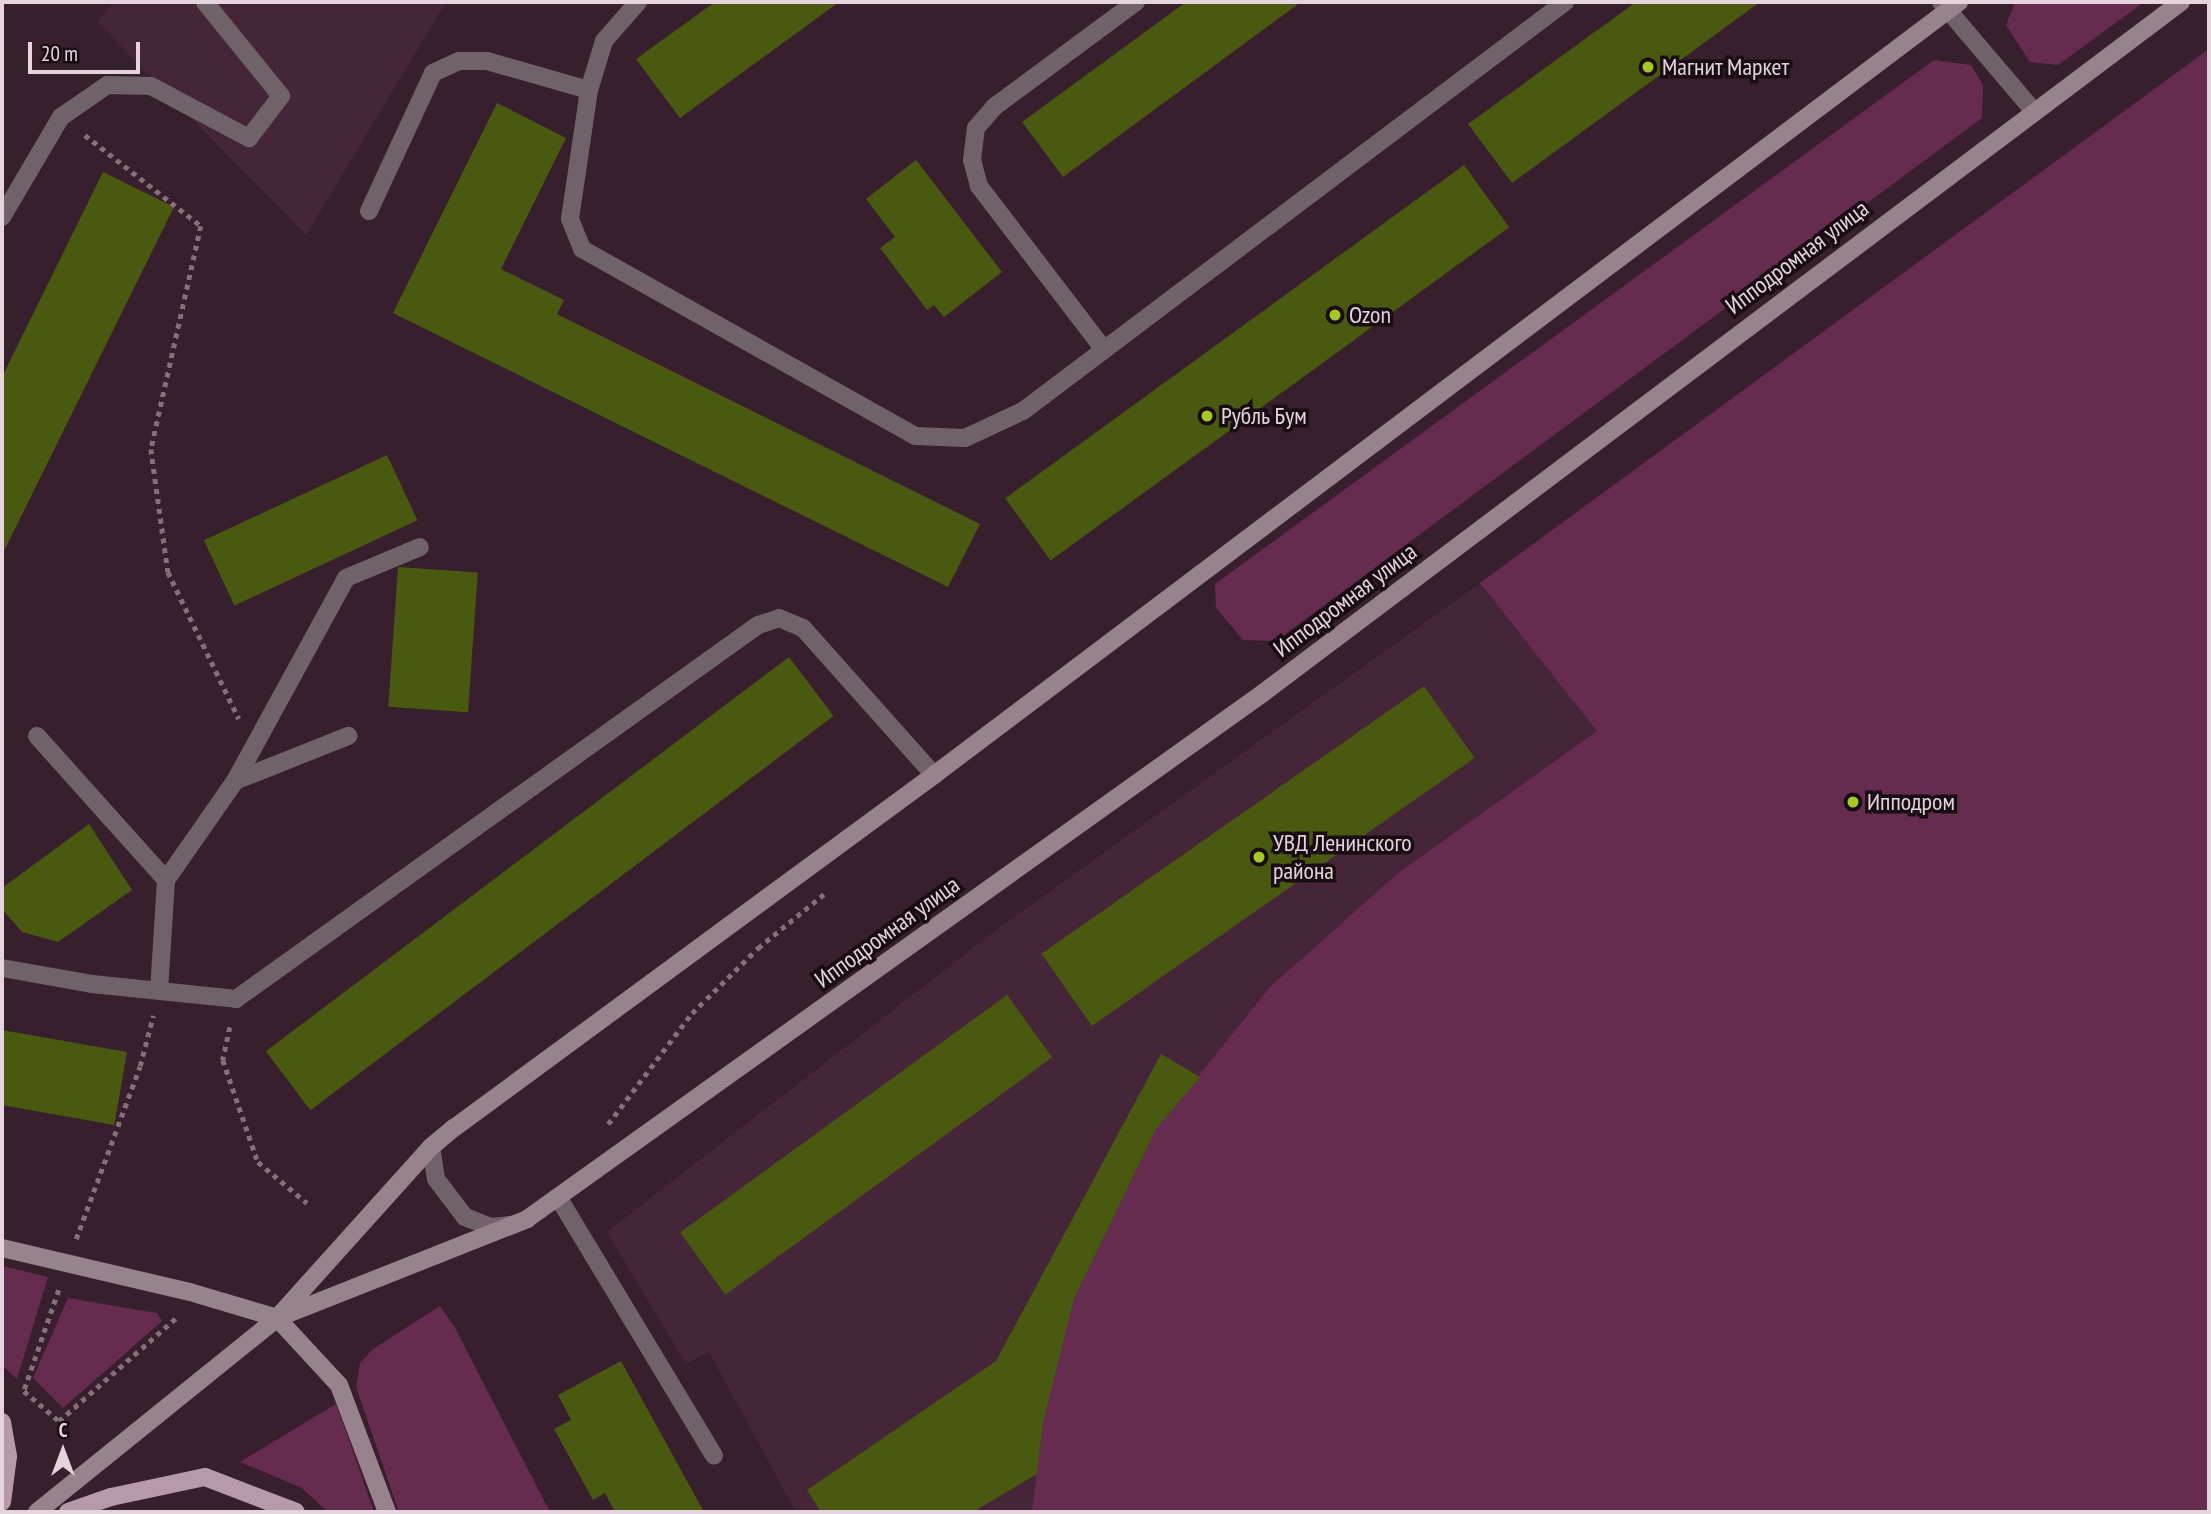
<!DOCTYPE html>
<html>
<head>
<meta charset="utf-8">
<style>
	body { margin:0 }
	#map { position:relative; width:2211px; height:1514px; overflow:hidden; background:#381f2d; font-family:"PT Sans Narrow",sans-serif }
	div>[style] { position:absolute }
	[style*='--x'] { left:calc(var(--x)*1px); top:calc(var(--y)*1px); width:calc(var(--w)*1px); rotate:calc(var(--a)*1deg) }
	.built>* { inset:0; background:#452638 }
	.green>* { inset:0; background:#662c4f }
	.building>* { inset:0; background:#495910; transform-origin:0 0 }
	.path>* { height:4.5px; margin-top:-2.25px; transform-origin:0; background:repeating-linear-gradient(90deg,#856f7b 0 5px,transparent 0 10px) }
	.lane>* { height:18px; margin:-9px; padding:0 9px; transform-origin:9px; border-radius:9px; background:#6f6269 }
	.secondary>* { height:18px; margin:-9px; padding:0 9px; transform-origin:9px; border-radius:9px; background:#97828d }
	.primary>* { height:18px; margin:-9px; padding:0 9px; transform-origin:9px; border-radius:9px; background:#b69aa9 }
	.dots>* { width:19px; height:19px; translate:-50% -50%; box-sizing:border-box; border:4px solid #190d14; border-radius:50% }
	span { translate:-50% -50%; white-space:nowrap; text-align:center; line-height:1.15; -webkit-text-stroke:7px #190d14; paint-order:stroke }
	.poi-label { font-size:24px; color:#e5d4dd }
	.left { translate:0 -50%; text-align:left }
	.street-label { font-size:24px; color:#e5d4dd }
	.frame { position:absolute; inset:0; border:4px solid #e5d4dd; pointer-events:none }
	.north { position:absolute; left:28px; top:1416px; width:70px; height:70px; -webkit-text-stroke:5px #190d14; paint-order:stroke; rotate:0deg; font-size:19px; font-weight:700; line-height:28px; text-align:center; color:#e5d4dd }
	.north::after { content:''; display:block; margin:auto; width:24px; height:32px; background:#e5d4dd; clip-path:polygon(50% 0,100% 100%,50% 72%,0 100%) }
	.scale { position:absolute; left:28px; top:42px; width:112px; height:32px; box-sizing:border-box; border:4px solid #e5d4dd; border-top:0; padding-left:9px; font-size:21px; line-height:24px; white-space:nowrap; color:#e5d4dd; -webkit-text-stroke:5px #190d14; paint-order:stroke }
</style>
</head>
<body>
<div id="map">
	<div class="built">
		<i style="clip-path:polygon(114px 2px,446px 2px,306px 235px,97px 22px)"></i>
		<i style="clip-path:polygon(1480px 583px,1598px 731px,1398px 873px,1270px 987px,1200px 1077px,1074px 1299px,1043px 1423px,1032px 1512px,796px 1512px,709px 1352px,686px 1364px,607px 1232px,996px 930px)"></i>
	</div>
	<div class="green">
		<i style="clip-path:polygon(2015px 2px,2144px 2px,2058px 65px,2030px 62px,2006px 25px)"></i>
		<i style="clip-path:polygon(2209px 49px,2209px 1512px,1032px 1512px,1043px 1423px,1074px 1299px,1156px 1129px,1270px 987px,1398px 873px,1597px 731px,1480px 583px)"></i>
		<i style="clip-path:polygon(1934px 60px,1971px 65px,1983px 85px,1982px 118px,1276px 641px,1243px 640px,1216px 608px,1215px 584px)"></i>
		<i style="clip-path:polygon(2px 1266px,48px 1277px,17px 1379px,2px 1365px)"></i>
		<i style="clip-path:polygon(68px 1298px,157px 1313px,162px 1321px,63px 1408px,33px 1378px)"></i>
		<i style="clip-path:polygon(440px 1306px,454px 1326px,550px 1512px,399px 1512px,356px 1387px,360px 1363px,373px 1349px)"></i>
		<i style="clip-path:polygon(336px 1404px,355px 1457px,374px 1512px,328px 1512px,302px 1488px,240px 1462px)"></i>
	</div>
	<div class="building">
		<i style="clip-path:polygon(715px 2px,839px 2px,680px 118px,636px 59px)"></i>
		<i style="clip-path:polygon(1186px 2px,1301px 2px,1063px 177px,1022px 122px)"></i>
		<i style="clip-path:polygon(1636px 2px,1760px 2px,1512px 183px,1468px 124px)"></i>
		<i style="clip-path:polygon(497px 103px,566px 138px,501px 269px,564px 300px,557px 314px,980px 524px,948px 587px,393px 313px)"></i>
		<i style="clip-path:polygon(916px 160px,1002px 272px,944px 317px,934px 305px,927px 310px,880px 248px,895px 237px,866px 199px)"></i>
		<i style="left:1464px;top:165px;width:77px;height:567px;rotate:54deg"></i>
		<i style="clip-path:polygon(103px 172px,174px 207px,2px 555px,2px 377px)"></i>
		<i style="left:387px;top:455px;width:72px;height:202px;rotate:65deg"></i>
		<i style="left:398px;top:567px;width:80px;height:140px;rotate:4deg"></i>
		<i style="left:789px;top:657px;width:74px;height:655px;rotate:53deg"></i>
		<i style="left:1424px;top:686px;width:88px;height:467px;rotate:55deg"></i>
		<i style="clip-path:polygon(89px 824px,132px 890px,58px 942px,22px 932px,2px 909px,2px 888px)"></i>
		<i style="left:1007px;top:995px;width:77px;height:404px;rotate:54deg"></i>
		<i style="left:2px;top:1030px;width:127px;height:74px;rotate:10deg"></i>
		<i style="clip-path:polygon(1161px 1054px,1200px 1077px,1156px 1129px,1074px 1299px,1043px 1423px,1037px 1474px,973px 1512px,821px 1512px,807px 1490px,996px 1361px)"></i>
		<i style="clip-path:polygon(621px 1361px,704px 1512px,615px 1512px,605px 1493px,593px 1500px,554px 1429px,571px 1420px,558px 1395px)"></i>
	</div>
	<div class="path">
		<i style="--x:85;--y:135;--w:147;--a:38.1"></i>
		<i style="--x:201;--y:226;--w:229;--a:102.6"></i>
		<i style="--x:151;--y:449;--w:124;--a:82.1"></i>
		<i style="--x:168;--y:572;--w:163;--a:64.2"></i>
		<i style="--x:230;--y:1027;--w:34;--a:102"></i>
		<i style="--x:223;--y:1060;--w:108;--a:71.1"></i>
		<i style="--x:258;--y:1162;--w:64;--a:39.9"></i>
		<i style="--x:608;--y:1124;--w:139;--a:-52.9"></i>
		<i style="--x:692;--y:1013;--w:93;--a:-44.6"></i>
		<i style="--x:758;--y:948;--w:85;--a:-39.3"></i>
		<i style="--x:76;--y:1239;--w:184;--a:-69.7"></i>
		<i style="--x:140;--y:1066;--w:52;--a:-75.4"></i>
		<i style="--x:59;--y:1290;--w:107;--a:109.1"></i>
		<i style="--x:24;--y:1391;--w:46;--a:40.6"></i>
		<i style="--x:59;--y:1421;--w:156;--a:-41.4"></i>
	</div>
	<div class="lane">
		<i style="--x:638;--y:2;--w:52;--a:131.1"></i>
		<i style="--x:604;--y:41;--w:51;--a:107"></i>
		<i style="--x:589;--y:90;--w:130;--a:98.4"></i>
		<i style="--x:570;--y:219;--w:32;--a:68"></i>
		<i style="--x:582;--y:249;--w:382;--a:29.3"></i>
		<i style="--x:915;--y:436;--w:50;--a:2.3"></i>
		<i style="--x:965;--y:438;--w:64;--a:-25"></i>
		<i style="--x:1023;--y:411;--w:679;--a:-37.04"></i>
		<i style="--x:1941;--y:2;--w:142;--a:49.6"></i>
		<i style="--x:369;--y:211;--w:152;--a:-65.1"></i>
		<i style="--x:433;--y:73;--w:29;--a:-25"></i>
		<i style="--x:459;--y:61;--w:28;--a:0"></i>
		<i style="--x:487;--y:61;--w:106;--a:15.9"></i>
		<i style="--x:2;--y:217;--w:116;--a:-59.5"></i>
		<i style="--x:61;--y:117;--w:56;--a:-34.8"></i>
		<i style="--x:107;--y:85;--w:44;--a:1.3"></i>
		<i style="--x:151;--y:86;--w:111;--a:28"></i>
		<i style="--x:249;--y:138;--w:53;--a:-52.7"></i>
		<i style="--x:281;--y:96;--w:121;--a:-129"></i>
		<i style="--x:1102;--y:347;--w:203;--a:-127.4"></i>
		<i style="--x:979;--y:186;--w:27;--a:-105"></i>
		<i style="--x:972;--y:160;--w:32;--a:-83"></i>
		<i style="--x:976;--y:128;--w:28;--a:-49"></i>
		<i style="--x:994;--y:107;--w:177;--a:-36.5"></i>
		<i style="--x:37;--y:736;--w:193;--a:48.1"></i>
		<i style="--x:166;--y:880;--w:111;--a:93.6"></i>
		<i style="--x:235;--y:781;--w:231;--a:-61.3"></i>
		<i style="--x:346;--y:578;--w:80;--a:-22.7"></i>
		<i style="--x:166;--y:880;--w:121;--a:-55.1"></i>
		<i style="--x:235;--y:781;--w:122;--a:-21.7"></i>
		<i style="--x:2;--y:968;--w:91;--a:10.1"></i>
		<i style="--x:92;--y:984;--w:145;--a:5.9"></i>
		<i style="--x:236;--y:999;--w:642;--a:-35.62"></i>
		<i style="--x:758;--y:625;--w:22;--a:-18"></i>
		<i style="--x:779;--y:618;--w:26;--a:23"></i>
		<i style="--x:803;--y:628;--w:197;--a:48.3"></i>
		<i style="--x:431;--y:1147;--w:32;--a:81"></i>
		<i style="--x:436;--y:1179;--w:48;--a:52.7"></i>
		<i style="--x:465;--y:1217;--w:28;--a:21"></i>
		<i style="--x:491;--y:1227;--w:18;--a:-6"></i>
		<i style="--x:558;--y:1197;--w:302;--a:58.9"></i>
	</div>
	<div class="secondary">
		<i style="--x:2;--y:1248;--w:193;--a:13.2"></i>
		<i style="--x:190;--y:1292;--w:91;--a:16.6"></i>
		<i style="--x:277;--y:1318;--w:91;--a:47.2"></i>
		<i style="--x:339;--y:1385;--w:136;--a:69.3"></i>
		<i style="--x:280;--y:1317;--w:266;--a:-21.6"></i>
		<i style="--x:527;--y:1219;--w:905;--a:-35.55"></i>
		<i style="--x:1263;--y:693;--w:1149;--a:-36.97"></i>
		<i style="--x:37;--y:1512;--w:309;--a:-38.9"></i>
		<i style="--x:277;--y:1318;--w:230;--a:-48"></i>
		<i style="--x:431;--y:1147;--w:30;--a:-40"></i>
		<i style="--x:454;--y:1128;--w:596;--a:-36.33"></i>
		<i style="--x:934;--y:775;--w:1284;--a:-37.02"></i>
	</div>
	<div class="primary">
		<i style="--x:2;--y:1422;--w:35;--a:80"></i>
		<i style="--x:8;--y:1456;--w:46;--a:97.4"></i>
		<i style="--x:68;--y:1512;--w:46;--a:-19.2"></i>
		<i style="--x:111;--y:1497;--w:96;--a:-12"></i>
		<i style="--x:205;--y:1477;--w:97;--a:21"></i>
	</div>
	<div class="dots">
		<i style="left:1648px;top:67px;background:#a5c822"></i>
		<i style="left:1335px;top:315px;background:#a5c822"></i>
		<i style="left:1207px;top:416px;background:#a5c822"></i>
		<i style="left:1853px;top:802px;background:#a5c822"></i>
		<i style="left:1259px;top:857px;background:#a5c822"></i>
	</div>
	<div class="poi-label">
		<span class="left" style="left:1662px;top:67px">Магнит Маркет</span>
		<span class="left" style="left:1349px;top:315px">Ozon</span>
		<span class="left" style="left:1221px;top:416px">Рубль Бум</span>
		<span class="left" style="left:1867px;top:802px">Ипподром</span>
		<span class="left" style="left:1273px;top:857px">УВД Ленинского<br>района</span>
	</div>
	<div class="street-label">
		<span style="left:1797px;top:257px;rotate:-37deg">Ипподромная улица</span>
		<span style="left:1345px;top:600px;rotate:-37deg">Ипподромная улица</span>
		<span style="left:887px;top:932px;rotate:-36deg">Ипподромная улица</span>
	</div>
	<div class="frame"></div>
	<div class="north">С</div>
	<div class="scale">20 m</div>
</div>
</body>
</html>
